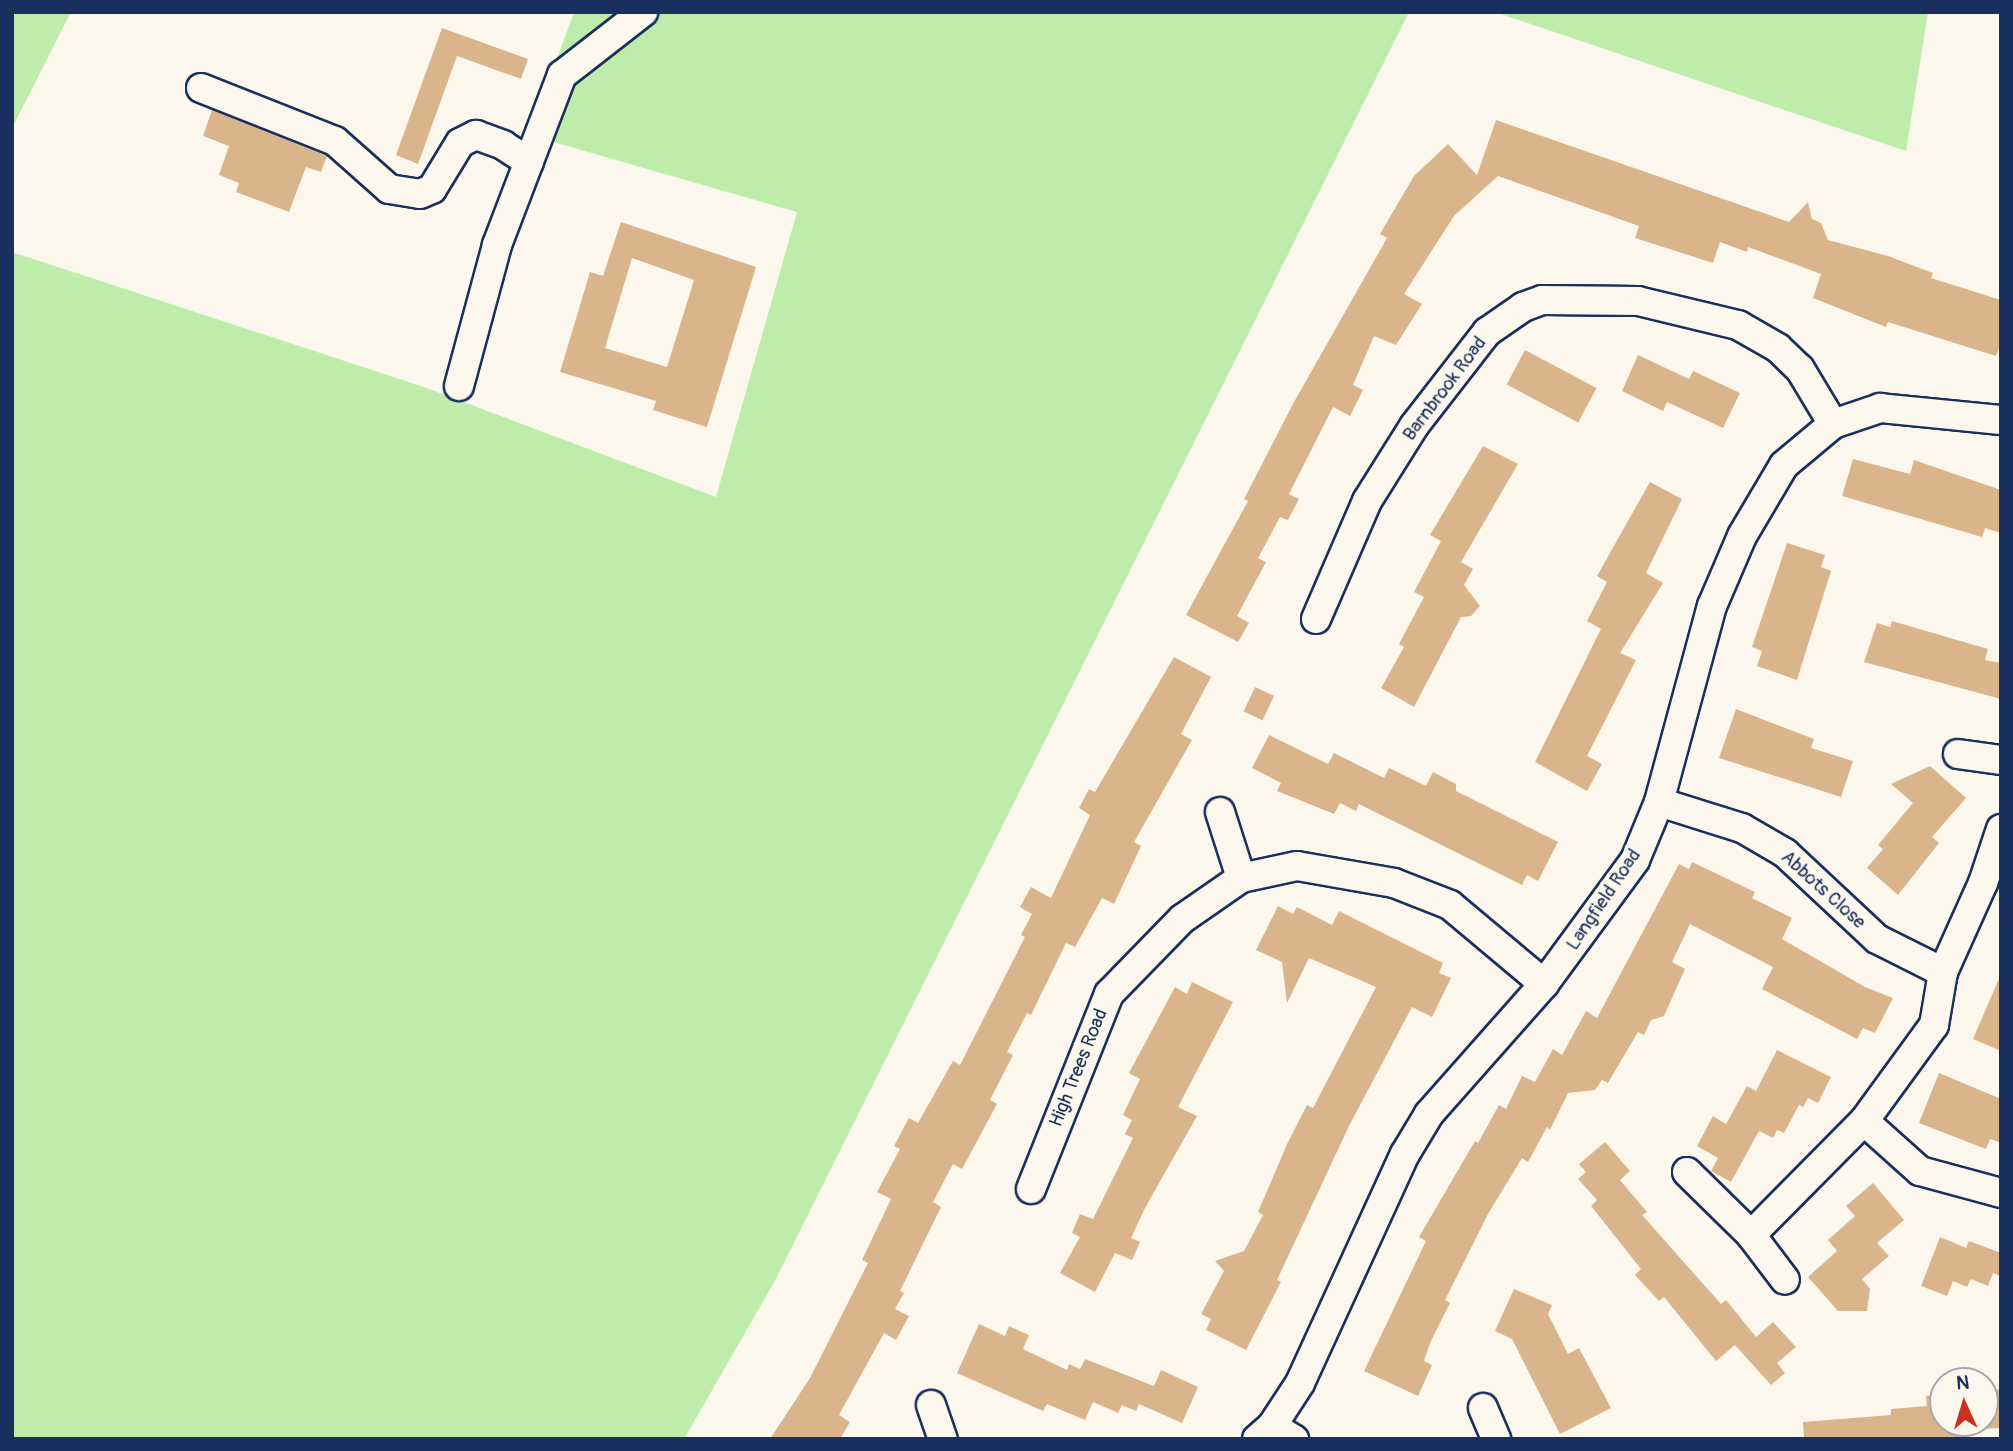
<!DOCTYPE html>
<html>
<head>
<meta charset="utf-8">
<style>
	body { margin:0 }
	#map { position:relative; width:2013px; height:1451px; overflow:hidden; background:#fbf7ec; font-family:Pangolin,sans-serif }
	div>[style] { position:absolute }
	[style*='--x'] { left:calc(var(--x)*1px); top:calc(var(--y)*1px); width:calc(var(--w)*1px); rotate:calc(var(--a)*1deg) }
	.green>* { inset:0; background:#beedab }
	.building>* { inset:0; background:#dab58c; transform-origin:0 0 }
	.roads { filter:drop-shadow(2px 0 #1b2f5e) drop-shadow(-2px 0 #1b2f5e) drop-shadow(0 2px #1b2f5e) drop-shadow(0 -2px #1b2f5e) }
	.minor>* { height:28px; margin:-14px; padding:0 14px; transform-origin:14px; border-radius:14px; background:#fbf7ec }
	span { translate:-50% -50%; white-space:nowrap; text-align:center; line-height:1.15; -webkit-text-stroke:7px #fbf7ec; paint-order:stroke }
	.street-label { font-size:19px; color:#1b2f5e }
	.frame { position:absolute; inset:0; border:14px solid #1b2f5e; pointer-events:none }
	.north { position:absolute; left:1929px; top:1367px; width:70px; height:70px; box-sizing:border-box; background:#fbf7ec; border:2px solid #a1a7b3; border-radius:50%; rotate:356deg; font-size:19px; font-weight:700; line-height:28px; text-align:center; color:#1b2f5e }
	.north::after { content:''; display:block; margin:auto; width:24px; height:32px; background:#c8321e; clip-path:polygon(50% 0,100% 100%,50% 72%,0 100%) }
</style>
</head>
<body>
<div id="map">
	<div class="green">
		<i style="clip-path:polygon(12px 12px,71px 12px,12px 128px)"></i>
		<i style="clip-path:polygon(574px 12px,1409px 12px,777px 1277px,684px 1439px,12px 1439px,12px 252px,424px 387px,716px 497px,797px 212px,529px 135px)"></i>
		<i style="clip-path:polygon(1495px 12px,1928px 12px,1906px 151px)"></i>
	</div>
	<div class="building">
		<i style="clip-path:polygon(442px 28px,528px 59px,521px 79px,457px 56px,418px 164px,396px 155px)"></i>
		<i style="clip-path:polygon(212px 110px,327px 156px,321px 172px,306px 167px,289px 212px,236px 192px,239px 183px,219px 175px,229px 146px,203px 136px)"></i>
		<i style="clip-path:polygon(1496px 120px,1789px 222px,1808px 202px,1812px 219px,1821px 223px,1828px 240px,1888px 256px,1933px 273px,1931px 278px,2001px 300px,2001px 342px,1996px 356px,1888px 322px,1886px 327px,1813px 298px,1821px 274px,1748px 247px,1747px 252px,1720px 242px,1713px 263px,1635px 238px,1639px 226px,1498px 176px,1454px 216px,1404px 294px,1422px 304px,1396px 345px,1374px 336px,1353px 385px,1363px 390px,1350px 416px,1333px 407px,1289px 494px,1299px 499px,1288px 520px,1280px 517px,1258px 558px,1266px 562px,1237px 616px,1249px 623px,1238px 642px,1186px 615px,1248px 501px,1244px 499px,1294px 402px,1387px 238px,1380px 234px,1414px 176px,1448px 144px,1477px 175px)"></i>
		<i style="clip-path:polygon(evenodd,621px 222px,756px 267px,707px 427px,653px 410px,656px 401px,560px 372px,590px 272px,603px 276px,621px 222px,632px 258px,694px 280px,667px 367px,605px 348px,632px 258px)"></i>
		<i style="left:1525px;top:350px;width:81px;height:39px;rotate:28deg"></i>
		<i style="clip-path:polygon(1638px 355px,1689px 379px,1693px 371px,1740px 393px,1723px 428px,1667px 402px,1663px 411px,1622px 391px)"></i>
		<i style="clip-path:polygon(1483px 446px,1518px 464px,1461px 562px,1473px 569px,1464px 585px,1480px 606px,1471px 616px,1461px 617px,1414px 707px,1381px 688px,1404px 647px,1399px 644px,1424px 597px,1414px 592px,1441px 541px,1430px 535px)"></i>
		<i style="clip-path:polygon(1853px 459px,1910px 474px,1914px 460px,2001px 490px,2001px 533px,1985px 528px,1982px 537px,1842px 496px)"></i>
		<i style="clip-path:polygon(1650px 482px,1682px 499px,1646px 573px,1663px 583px,1620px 653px,1636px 660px,1587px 756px,1602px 764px,1587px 791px,1535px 762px,1601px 629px,1587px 621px,1607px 582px,1597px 576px)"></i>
		<i style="clip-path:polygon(1787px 543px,1825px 555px,1821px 567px,1831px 571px,1797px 680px,1757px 666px,1762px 651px,1752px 647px)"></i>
		<i style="clip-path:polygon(1892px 621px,1988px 649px,1985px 660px,2001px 663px,2001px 699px,1864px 662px,1877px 623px,1890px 627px)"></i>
		<i style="clip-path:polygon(1174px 657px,1211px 677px,1181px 734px,1192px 740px,1134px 842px,1141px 846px,1114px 904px,1102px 898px,1075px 947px,1066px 943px,1031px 1015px,1027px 1013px,1007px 1052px,1013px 1055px,990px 1100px,997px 1104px,962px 1169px,953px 1164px,933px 1202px,941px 1207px,900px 1291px,904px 1293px,895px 1309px,909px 1316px,896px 1340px,884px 1333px,839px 1415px,850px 1422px,840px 1439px,770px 1439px,810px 1378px,868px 1263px,862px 1260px,891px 1199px,877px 1192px,900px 1149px,894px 1146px,909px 1118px,918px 1123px,953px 1061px,960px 1065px,1025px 937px,1021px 935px,1032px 914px,1020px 907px,1031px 887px,1051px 898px,1090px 815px,1079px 808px,1089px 789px,1095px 792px)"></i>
		<i style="left:1255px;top:687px;width:21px;height:27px;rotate:25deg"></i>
		<i style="clip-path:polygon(1736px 709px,1814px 739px,1811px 748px,1853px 761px,1841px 797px,1719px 758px)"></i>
		<i style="clip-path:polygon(1269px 735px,1328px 764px,1334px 753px,1384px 778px,1389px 768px,1426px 786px,1433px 772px,1456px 784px,1456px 791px,1558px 842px,1538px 881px,1527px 875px,1522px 885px,1359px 804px,1356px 811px,1340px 803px,1334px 814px,1277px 791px,1281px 783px,1252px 768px)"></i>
		<i style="clip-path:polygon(1930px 766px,1966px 798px,1932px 837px,1939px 843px,1898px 895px,1867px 868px,1883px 849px,1878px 845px,1913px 803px,1891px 784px)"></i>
		<i style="clip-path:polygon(1692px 862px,1755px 892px,1752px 898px,1792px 918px,1782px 939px,1865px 987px,1893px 998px,1875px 1033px,1863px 1028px,1857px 1039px,1762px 989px,1773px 967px,1690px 924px,1672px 962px,1685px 969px,1664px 1016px,1651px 1020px,1644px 1035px,1638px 1032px,1608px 1083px,1602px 1080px,1595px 1090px,1568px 1093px,1550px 1130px,1547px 1127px,1528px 1162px,1522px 1158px,1488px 1214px,1445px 1300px,1450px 1303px,1430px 1343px,1424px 1361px,1432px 1365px,1418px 1396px,1364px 1371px,1426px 1241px,1419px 1237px,1475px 1141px,1478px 1143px,1499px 1105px,1506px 1109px,1522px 1076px,1535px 1082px,1553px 1049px,1562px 1055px,1586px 1011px,1597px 1018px,1679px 864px,1689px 869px)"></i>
		<i style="clip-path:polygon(1278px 906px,1293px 914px,1297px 907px,1332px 925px,1339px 911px,1443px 963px,1439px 973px,1451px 978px,1432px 1017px,1412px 1007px,1349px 1126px,1277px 1280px,1281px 1282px,1246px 1350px,1206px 1330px,1211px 1319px,1201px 1314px,1224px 1271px,1215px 1261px,1244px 1251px,1263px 1215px,1258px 1212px,1288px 1142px,1307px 1105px,1313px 1108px,1376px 987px,1309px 958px,1287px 1003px,1282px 962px,1256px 950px)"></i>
		<i style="clip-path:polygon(2001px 974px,2001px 1051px,1973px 1039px)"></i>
		<i style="clip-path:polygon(1192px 982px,1233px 1002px,1178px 1107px,1197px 1116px,1145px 1208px,1131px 1238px,1140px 1242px,1132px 1260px,1115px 1253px,1095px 1292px,1060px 1273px,1080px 1237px,1072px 1233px,1080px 1214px,1093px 1219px,1133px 1138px,1125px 1134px,1132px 1120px,1123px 1115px,1140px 1079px,1129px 1073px,1175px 987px,1187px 994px)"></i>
		<i style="clip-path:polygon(1777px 1050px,1831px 1077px,1818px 1103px,1808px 1098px,1803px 1107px,1799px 1105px,1784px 1133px,1777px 1130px,1773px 1138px,1759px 1131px,1731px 1182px,1711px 1171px,1718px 1158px,1697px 1146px,1713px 1116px,1726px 1124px,1747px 1086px,1756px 1091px)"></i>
		<i style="clip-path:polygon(1939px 1073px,2001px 1099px,2001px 1143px,1990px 1139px,1986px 1149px,1919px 1123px)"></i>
		<i style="clip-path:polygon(1605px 1142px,1630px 1171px,1620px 1180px,1647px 1212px,1642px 1215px,1721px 1304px,1726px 1300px,1756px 1337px,1773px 1322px,1796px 1347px,1777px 1363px,1785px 1373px,1771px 1385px,1735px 1345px,1716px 1361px,1664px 1297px,1659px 1301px,1635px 1275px,1641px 1269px,1591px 1206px,1597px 1200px,1578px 1179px,1586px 1172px,1579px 1164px)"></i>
		<i style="clip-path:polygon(1873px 1183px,1904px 1220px,1877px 1243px,1889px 1256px,1862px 1279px,1870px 1289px,1867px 1311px,1838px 1311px,1808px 1277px,1837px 1251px,1828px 1240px,1855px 1216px,1846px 1206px)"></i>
		<i style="clip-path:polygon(1940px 1237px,1966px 1248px,1969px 1241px,2001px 1253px,2001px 1276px,1993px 1273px,1988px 1286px,1971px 1279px,1967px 1287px,1953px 1281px,1947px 1296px,1921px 1286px)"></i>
		<i style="clip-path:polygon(1514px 1289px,1552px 1305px,1548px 1314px,1568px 1354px,1579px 1348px,1611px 1408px,1560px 1434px,1512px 1339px,1495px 1331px)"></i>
		<i style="clip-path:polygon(979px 1324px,1005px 1336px,1009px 1326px,1029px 1335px,1023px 1349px,1067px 1370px,1069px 1364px,1080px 1369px,1085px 1359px,1154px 1386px,1161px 1370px,1198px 1387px,1182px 1423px,1139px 1404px,1136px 1411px,1122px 1405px,1118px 1413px,1093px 1402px,1085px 1420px,1047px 1404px,1043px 1411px,957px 1373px)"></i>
		<i style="clip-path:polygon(2001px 1389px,1999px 1428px,1958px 1431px,1959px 1439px,1804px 1439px,1803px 1422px,1891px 1415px,1891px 1409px,1927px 1406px,1926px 1396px,1943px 1394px,1943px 1423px,1985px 1423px,1985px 1391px)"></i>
	</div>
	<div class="roads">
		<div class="minor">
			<i style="--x:201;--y:88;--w:144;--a:21.6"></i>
			<i style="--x:335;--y:141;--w:72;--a:41.6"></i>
			<i style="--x:389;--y:189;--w:31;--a:9"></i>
			<i style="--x:420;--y:194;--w:13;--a:-23"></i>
			<i style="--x:432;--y:189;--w:54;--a:-58.7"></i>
			<i style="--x:460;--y:143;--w:18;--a:-27"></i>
			<i style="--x:476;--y:135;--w:29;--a:20"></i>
			<i style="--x:503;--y:145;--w:31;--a:33"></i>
			<i style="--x:459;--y:386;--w:146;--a:-74.9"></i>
			<i style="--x:497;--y:245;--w:182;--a:-69.1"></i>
			<i style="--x:562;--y:75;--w:103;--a:-37.9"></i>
			<i style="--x:1316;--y:619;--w:129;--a:-66.6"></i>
			<i style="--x:1367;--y:501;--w:89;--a:-57.9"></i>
			<i style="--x:1414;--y:426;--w:119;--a:-52.2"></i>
			<i style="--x:1487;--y:332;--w:44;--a:-34.8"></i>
			<i style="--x:1523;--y:307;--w:20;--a:-20"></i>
			<i style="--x:1542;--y:300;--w:96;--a:0.6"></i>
			<i style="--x:1638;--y:301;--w:103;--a:13.5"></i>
			<i style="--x:1738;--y:325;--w:46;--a:29.9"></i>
			<i style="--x:1778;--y:348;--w:30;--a:44"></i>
			<i style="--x:1800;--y:369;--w:64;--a:59"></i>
			<i style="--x:1958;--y:754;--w:43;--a:7.9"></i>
			<i style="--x:1659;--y:802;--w:87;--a:17.4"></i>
			<i style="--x:1742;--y:828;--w:50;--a:30.2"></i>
			<i style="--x:1785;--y:853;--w:126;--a:43.1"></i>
			<i style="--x:1877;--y:939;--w:74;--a:26.6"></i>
			<i style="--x:1943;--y:972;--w:98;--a:-65.8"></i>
			<i style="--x:1983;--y:883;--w:57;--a:-71.6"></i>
			<i style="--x:1220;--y:812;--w:69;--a:72.3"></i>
			<i style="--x:1943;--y:972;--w:54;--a:99.6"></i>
			<i style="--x:1934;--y:1025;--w:119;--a:126.1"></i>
			<i style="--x:1864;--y:1121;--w:75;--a:41.8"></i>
			<i style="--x:1920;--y:1171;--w:84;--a:15.2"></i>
			<i style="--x:1687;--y:1172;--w:90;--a:44.5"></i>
			<i style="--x:1751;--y:1235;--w:161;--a:-45.3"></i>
			<i style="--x:1031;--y:1189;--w:210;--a:-68.2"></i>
			<i style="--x:1109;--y:994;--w:105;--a:-45.8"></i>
			<i style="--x:1182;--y:919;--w:72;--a:-34.8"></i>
			<i style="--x:1241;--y:878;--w:57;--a:-12.1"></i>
			<i style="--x:1297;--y:866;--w:98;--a:9.9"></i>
			<i style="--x:1394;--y:883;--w:60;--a:21.4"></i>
			<i style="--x:1450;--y:905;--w:123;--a:40"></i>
			<i style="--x:1751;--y:1235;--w:56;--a:52.9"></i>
			<i style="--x:931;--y:1405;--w:36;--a:71"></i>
			<i style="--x:1483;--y:1408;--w:34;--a:67"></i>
			<i style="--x:1272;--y:1426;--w:26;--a:31"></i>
			<i style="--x:1257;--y:1439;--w:20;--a:-41"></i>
			<i style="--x:1272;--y:1426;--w:51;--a:-56.9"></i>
			<i style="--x:1300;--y:1383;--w:252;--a:-65.4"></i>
			<i style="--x:1405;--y:1154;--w:47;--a:-59"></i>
			<i style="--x:1429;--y:1114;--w:174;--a:-48.5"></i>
			<i style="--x:1544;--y:984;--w:154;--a:-53.7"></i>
			<i style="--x:1635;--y:860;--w:63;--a:-67.5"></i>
			<i style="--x:1659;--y:802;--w:203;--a:-74.9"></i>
			<i style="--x:1712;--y:606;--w:76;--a:-66.8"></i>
			<i style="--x:1742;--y:536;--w:82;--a:-59.4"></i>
			<i style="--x:1784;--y:465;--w:64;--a:-39.9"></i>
			<i style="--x:1833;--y:424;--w:50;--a:-18.8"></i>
			<i style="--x:1880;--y:408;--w:122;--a:5.7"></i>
		</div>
	</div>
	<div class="street-label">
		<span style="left:1445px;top:389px;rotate:-53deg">Barnbrook Road</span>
		<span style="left:1823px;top:890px;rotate:42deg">Abbots Close</span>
		<span style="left:1604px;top:900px;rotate:-56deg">Langfield Road</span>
		<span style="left:1079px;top:1068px;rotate:-68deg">High Trees Road</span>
	</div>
	<div class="frame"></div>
	<div class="north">N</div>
</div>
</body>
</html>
